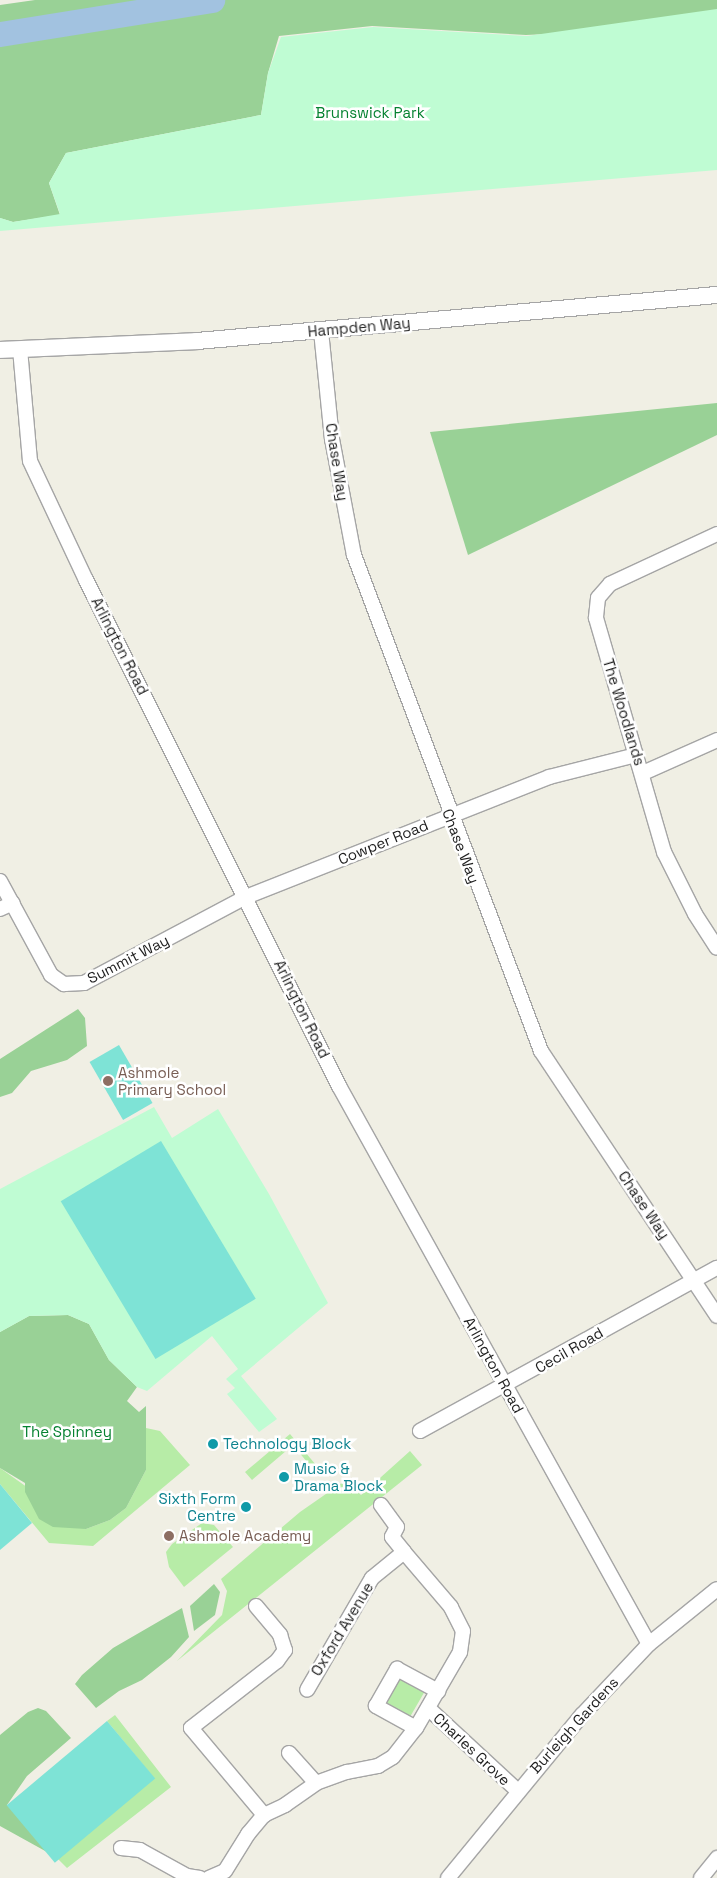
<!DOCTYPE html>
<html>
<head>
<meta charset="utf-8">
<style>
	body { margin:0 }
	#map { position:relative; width:717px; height:1878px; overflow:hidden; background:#f0efe4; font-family:"Space Grotesk",sans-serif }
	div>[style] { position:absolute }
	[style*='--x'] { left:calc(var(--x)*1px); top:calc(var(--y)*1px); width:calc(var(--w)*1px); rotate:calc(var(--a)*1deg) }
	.grass>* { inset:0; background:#b7eca7; transform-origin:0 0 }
	.forest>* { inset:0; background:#99d196 }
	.park>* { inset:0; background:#bffcd3 }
	.pitch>* { inset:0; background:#7ee3d6; transform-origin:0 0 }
	.river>* { height:25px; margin:-12.5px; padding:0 12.5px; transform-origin:12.5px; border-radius:12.5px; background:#a2c2e0 }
	.roads { filter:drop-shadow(1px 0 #a5a5a5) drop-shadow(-1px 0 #a5a5a5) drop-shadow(0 1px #a5a5a5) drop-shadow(0 -1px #a5a5a5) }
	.minor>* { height:14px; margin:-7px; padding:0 7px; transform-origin:7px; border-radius:7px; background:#fff }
	.tertiary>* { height:16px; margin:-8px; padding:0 8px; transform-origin:8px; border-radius:8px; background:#fff }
	.dots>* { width:14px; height:14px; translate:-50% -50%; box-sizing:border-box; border:2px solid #fff; border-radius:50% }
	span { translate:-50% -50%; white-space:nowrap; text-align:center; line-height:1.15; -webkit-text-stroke:5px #fff; paint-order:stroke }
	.park-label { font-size:15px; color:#068231 }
	.street-label { font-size:15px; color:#1e1e1e }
	.education-label { font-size:15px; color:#785e54 }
	.left { translate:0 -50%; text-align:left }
	.culture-label { font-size:15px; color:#0d838f }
	.right { translate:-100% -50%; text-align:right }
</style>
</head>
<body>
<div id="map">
	<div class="grass">
		<i style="clip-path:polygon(146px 1428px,160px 1431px,190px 1465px,93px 1546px,49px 1543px,0 1484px,0 1468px,86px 1529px,110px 1520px,126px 1508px,146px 1470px)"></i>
		<i style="clip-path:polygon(290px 1434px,321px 1471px,317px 1474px,293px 1445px,252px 1480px,245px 1472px)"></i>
		<i style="clip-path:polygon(410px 1451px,422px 1465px,177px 1661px,222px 1615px,227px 1591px,221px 1579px,300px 1512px,346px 1480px,361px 1495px)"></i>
		<i style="clip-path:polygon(202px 1523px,214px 1525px,233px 1547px,184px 1587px,169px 1567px,166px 1552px,172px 1544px)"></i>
		<i style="left:399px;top:1676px;width:30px;height:33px;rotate:30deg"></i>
		<i style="clip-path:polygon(115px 1715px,171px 1787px,67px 1868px,56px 1857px,154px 1778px,107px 1721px)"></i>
	</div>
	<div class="forest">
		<i style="clip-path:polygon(35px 0,717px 0,717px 26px,526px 35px,372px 26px,279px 36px,268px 73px,261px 115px,66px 153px,49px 183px,60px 215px,13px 222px,0 218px,0 5px)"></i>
		<i style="clip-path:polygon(717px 403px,717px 435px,468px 555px,430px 432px)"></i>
		<i style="clip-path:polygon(78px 1009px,85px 1018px,87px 1046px,67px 1060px,31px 1071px,12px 1093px,0 1097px,0 1059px)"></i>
		<i style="clip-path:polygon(68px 1315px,89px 1324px,109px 1360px,137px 1387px,127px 1401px,139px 1412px,146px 1406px,146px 1470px,126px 1508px,110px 1520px,86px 1529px,53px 1527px,39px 1519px,25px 1492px,25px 1483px,0 1468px,0 1332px,29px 1316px)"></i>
		<i style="clip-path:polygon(214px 1584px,220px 1592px,215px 1615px,194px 1631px,190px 1606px)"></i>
		<i style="clip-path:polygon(182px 1608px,189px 1637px,171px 1657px,142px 1680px,119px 1691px,96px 1708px,75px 1684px,82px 1675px,113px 1648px)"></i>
		<i style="clip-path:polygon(38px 1708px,46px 1711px,71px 1738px,27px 1776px,7px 1805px,56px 1857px,0 1826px,0 1735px,28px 1712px)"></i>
	</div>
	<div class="park">
		<i style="clip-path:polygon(717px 9px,717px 170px,0 231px,0 218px,13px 222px,60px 214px,49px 183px,66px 153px,261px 115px,268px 73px,281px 37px,373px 27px,527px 36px)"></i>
		<i style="clip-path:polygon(154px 1107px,172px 1138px,218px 1109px,269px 1194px,328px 1303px,241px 1376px,277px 1419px,259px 1432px,227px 1394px,235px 1388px,226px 1379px,238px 1369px,212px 1336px,147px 1391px,137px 1387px,109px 1360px,89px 1324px,68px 1315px,29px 1316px,0 1332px,0 1189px)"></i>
	</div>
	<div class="pitch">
		<i style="left:119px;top:1045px;width:67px;height:34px;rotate:60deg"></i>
		<i style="left:161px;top:1141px;width:184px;height:117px;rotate:59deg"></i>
		<i style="clip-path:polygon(0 1484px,32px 1523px,0 1550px)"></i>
		<i style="left:107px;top:1721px;width:75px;height:131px;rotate:50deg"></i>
	</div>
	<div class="river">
		<i style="--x:0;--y:34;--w:215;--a:-9.1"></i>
	</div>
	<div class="roads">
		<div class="minor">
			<i style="--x:321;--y:331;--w:109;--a:84.2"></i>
			<i style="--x:332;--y:439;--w:118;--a:79.3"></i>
			<i style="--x:354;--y:555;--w:530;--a:69.34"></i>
			<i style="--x:541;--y:1051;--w:318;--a:56.4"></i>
			<i style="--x:20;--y:349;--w:112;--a:84.9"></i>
			<i style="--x:30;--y:461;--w:132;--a:64.8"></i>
			<i style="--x:86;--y:580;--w:566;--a:63.43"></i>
			<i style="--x:339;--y:1086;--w:638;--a:60.95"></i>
			<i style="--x:717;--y:534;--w:118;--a:155"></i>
			<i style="--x:610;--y:584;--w:18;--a:131"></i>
			<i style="--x:598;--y:598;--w:20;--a:96"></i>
			<i style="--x:596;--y:618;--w:244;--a:73.8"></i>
			<i style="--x:664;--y:852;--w:69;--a:63.4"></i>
			<i style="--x:695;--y:914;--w:40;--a:57.1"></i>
			<i style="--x:643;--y:773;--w:81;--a:-24"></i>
			<i style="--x:0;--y:881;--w:107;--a:61.5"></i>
			<i style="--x:51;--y:975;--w:16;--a:35"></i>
			<i style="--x:64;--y:984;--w:20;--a:-3"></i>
			<i style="--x:84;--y:983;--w:183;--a:-28"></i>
			<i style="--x:246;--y:897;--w:326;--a:-21.6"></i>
			<i style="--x:549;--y:777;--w:90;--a:-14.2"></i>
			<i style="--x:0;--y:909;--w:14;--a:-25"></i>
			<i style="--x:420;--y:1431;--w:339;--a:-28.8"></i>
			<i style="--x:381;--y:1505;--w:27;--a:54"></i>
			<i style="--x:397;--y:1527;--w:11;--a:117"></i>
			<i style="--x:392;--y:1537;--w:19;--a:51"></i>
			<i style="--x:256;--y:1606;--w:38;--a:50"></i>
			<i style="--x:280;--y:1635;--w:16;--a:72"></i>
			<i style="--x:285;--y:1650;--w:14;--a:126"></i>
			<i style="--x:277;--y:1661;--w:109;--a:142.1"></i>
			<i style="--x:191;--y:1728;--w:114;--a:50"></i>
			<i style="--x:428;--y:1708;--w:121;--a:42.7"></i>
			<i style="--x:416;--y:1728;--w:46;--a:-151.2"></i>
			<i style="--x:376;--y:1706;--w:43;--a:-60.4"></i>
			<i style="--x:397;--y:1669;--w:47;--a:28.2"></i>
			<i style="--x:289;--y:1753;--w:40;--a:48"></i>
			<i style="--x:121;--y:1848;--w:19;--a:6"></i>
			<i style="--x:140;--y:1850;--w:54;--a:29"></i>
			<i style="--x:187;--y:1876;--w:13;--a:9"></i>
			<i style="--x:209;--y:1878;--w:17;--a:-24"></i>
			<i style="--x:225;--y:1871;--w:44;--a:-58.1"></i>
			<i style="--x:248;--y:1834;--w:25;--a:-50"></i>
			<i style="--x:264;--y:1815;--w:23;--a:-25"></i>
			<i style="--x:285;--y:1805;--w:38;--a:-35"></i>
			<i style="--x:316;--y:1783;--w:33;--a:-20"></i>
			<i style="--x:347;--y:1772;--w:32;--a:-11"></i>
			<i style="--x:378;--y:1766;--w:17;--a:-31"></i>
			<i style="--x:393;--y:1757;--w:37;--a:-52"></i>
			<i style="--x:416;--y:1728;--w:88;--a:-59.9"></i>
			<i style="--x:460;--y:1652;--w:21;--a:-82"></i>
			<i style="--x:463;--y:1631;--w:27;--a:-117"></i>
			<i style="--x:451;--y:1607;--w:72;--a:-130.5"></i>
			<i style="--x:404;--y:1552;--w:41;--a:140.9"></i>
			<i style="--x:372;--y:1578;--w:129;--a:120.1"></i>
			<i style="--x:448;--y:1878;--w:211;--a:-50.6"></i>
			<i style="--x:582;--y:1715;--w:98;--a:-46.7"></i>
			<i style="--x:649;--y:1644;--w:87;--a:-39"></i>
			<i style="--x:701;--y:1878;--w:26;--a:-51"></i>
		</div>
		<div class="tertiary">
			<i style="--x:0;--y:350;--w:197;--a:-2.6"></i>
			<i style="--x:197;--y:341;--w:522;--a:-5.06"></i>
		</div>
	</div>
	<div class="dots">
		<i style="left:108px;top:1081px;background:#8d6e63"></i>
		<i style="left:213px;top:1444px;background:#0f9aa8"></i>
		<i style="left:284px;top:1477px;background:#0f9aa8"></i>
		<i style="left:246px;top:1507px;background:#0f9aa8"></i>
		<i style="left:169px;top:1536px;background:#8d6e63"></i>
	</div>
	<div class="park-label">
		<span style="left:370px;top:113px">Brunswick Park</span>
		<span style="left:67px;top:1432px">The Spinney</span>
	</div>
	<div class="street-label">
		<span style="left:359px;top:327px;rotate:-5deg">Hampden Way</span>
		<span style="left:337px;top:462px;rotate:81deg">Chase Way</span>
		<span style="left:120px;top:646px;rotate:63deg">Arlington Road</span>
		<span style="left:624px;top:712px;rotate:73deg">The Woodlands</span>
		<span style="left:383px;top:842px;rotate:-22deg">Cowper Road</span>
		<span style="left:461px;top:846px;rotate:69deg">Chase Way</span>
		<span style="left:128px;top:959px;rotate:-27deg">Summit Way</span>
		<span style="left:302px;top:1009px;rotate:64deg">Arlington Road</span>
		<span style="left:644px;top:1205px;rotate:56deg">Chase Way</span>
		<span style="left:569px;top:1350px;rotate:-30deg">Cecil Road</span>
		<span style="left:494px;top:1365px;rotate:61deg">Arlington Road</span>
		<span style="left:342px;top:1629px;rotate:-59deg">Oxford Avenue</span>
		<span style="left:574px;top:1725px;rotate:-48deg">Burleigh Gardens</span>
		<span style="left:472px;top:1749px;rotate:43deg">Charles Grove</span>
	</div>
	<div class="education-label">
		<span class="left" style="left:118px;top:1081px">Ashmole<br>Primary School</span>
		<span class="left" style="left:179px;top:1536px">Ashmole Academy</span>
	</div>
	<div class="culture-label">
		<span class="left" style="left:223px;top:1444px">Technology Block</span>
		<span class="left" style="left:294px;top:1477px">Music &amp;<br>Drama Block</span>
		<span class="right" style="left:236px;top:1507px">Sixth Form<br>Centre</span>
	</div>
</div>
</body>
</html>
